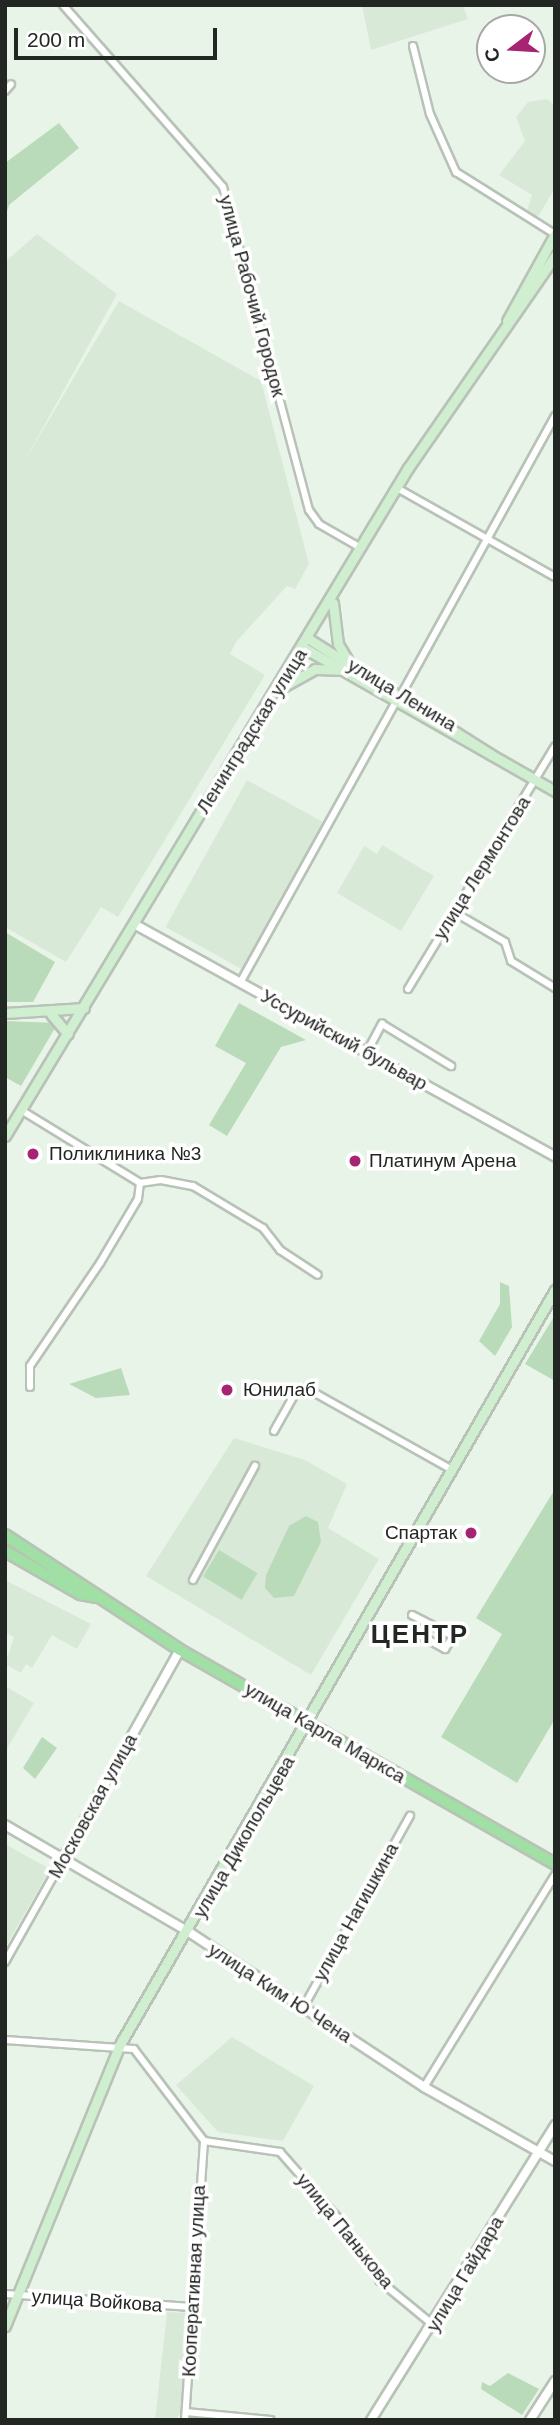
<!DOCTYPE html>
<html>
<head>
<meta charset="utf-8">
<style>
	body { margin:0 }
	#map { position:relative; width:560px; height:2425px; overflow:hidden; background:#e9f4e9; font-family:Helvetica,sans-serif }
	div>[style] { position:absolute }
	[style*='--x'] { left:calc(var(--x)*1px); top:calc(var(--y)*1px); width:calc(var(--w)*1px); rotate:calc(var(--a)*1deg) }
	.built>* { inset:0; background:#d9e9d8; transform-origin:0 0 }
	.green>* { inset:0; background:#badbba; transform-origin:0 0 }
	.roads { filter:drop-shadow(2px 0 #b8c2b7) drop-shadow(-2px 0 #b8c2b7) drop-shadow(0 2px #b8c2b7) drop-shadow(0 -2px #b8c2b7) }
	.minor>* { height:6px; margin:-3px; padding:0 3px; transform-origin:3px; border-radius:3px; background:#fff }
	.tertiary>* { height:8px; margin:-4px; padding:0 4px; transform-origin:4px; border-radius:4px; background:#fff }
	.secondary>* { height:9px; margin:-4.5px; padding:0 4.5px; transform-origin:4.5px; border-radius:4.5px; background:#d0efd1 }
	.primary>* { height:10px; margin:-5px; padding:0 5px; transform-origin:5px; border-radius:5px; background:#a0e0a4 }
	.dots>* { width:19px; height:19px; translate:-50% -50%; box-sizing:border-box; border:4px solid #fff; border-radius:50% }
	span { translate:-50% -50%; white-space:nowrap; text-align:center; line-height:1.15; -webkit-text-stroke:7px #fff; paint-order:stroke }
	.street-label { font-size:19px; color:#232723 }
	.poi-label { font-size:19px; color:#232723 }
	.left { translate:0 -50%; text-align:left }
	.right { translate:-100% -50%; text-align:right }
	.district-label { font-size:26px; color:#232723; font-weight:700; letter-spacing:2px }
	.frame { position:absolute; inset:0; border:7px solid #232723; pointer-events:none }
	.north { position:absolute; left:476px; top:14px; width:70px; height:70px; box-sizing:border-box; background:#fff; border:2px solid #a7a9a7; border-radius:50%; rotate:253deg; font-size:19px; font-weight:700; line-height:28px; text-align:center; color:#232723 }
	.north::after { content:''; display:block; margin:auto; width:24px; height:32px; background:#a72472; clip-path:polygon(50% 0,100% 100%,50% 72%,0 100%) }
	.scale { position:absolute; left:14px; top:28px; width:203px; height:32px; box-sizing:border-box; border:4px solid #232723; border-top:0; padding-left:9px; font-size:21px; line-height:24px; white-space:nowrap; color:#232723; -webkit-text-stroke:5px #fff; paint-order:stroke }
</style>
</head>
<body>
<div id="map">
	<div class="built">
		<i style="clip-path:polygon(362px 5px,463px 5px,468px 19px,371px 50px)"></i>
		<i style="clip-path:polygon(547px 99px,555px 106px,555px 188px,536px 220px,526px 214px,532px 195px,499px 175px,525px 141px,516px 117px,528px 102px)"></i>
		<i style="clip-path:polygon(37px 234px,117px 294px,24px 462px,119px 301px,261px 381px,309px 564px,295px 589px,287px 586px,236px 642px,230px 654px,265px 675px,118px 917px,101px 907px,66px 962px,5px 927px,5px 262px)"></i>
		<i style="left:247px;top:780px;width:92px;height:168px;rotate:29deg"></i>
		<i style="clip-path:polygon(382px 845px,434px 876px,401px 931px,337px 893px,364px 846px,377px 854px)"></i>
		<i style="clip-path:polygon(234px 1438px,305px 1460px,347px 1484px,328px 1528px,379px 1559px,311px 1675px,146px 1576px)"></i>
		<i style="clip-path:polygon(7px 1581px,91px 1624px,77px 1649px,52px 1635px,32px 1668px,26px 1664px,21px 1673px,5px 1664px,14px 1637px,5px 1632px)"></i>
		<i style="clip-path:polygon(5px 1686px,34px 1703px,5px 1752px)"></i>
		<i style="clip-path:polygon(5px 1844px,50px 1869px,5px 1948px)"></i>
		<i style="clip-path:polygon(232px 2037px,314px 2086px,283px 2141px,218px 2132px,176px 2085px)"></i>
		<i style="clip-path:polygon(167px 2312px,187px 2313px,183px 2409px,176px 2420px,155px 2420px)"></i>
	</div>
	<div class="green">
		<i style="clip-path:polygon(59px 123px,79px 148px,9px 205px,5px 217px,5px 163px)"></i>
		<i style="clip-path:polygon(5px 932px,55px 962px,33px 1002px,5px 1002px)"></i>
		<i style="clip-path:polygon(239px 1003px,306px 1040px,281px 1047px,227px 1136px,209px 1125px,246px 1063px,215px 1046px)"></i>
		<i style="clip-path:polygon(5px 1021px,58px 1023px,21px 1086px,5px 1077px)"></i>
		<i style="clip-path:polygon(500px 1282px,509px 1286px,512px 1327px,495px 1356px,479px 1341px,500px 1304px)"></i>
		<i style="clip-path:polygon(555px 1315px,555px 1381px,525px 1364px)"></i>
		<i style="clip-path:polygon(121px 1368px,130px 1395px,96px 1398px,69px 1384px)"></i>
		<i style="clip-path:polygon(555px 1489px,555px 1719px,517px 1783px,441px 1737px,502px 1634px,476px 1618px)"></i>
		<i style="clip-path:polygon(306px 1516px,318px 1522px,321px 1542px,294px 1596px,274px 1598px,265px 1588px,266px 1575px,289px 1526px)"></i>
		<i style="left:219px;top:1550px;width:45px;height:31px;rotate:31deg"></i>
		<i style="clip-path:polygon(42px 1737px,57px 1748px,35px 1779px,23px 1768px)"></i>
		<i style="clip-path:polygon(508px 2373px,539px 2389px,522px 2415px,481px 2389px,482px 2382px,490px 2386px)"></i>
	</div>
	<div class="roads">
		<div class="minor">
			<i style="--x:63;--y:5;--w:242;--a:48.7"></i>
			<i style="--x:223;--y:187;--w:334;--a:75.1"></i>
			<i style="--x:309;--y:510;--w:17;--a:54"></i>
			<i style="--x:319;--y:524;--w:48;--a:29.7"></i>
			<i style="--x:413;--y:46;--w:70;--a:76"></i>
			<i style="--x:430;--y:114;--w:64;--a:65.9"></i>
			<i style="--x:456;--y:172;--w:117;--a:32.1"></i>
			<i style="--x:5;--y:91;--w:9;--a:-49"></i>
			<i style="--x:397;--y:488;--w:181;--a:29.4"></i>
			<i style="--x:401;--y:695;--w:319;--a:-61.1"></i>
			<i style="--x:454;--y:912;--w:59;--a:30.5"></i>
			<i style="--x:505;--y:942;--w:20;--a:72"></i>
			<i style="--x:511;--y:961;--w:52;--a:31.5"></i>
			<i style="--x:240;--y:983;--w:321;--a:-61"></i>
			<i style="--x:408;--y:989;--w:284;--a:-58.8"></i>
			<i style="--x:368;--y:1050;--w:30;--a:-62"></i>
			<i style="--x:382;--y:1024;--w:81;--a:31.3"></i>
			<i style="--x:21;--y:1110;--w:140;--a:31.5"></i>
			<i style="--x:140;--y:1183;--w:21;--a:-8"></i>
			<i style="--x:161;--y:1180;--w:33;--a:11"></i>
			<i style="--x:193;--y:1186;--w:82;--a:31"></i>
			<i style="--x:263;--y:1228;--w:28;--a:52"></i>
			<i style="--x:280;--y:1250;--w:45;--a:33.3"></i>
			<i style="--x:30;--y:1387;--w:21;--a:-90"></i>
			<i style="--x:30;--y:1366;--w:125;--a:-55.8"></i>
			<i style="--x:100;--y:1263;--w:74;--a:-59.3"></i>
			<i style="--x:138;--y:1199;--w:16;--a:-83"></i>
			<i style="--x:274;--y:1431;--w:47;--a:-60.7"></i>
			<i style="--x:297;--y:1390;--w:9;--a:-13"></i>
			<i style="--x:306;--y:1388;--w:167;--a:29.3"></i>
			<i style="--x:193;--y:1580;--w:130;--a:-61.5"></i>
			<i style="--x:412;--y:1615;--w:46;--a:27.1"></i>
			<i style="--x:405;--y:1627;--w:46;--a:28.8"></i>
			<i style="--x:445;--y:1649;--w:9;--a:-58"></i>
			<i style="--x:5;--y:1962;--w:118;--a:-60.6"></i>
			<i style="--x:303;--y:2008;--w:220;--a:-60.9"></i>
			<i style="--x:5;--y:2040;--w:129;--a:4"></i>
			<i style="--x:134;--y:2049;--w:116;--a:52.7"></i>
			<i style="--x:204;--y:2141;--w:77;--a:8.2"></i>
			<i style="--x:280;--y:2152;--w:88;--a:48.7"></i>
			<i style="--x:338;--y:2218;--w:76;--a:56.3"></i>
			<i style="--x:380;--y:2281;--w:67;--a:39.6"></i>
			<i style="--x:424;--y:2087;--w:249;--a:-58.3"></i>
			<i style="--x:5;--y:2294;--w:184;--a:4"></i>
			<i style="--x:186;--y:2412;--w:85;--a:5.4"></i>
			<i style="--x:185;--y:2420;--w:280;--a:-86.1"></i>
		</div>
		<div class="tertiary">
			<i style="--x:134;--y:924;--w:481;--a:28.9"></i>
			<i style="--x:5;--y:1825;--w:213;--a:30.2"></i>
			<i style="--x:189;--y:1932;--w:282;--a:33.4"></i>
			<i style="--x:424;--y:2087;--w:150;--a:29.5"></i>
			<i style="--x:63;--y:1859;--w:240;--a:-60.8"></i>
			<i style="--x:371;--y:2420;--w:348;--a:-58"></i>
			<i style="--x:530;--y:2420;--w:46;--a:-57.3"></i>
		</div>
		<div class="secondary">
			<i style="--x:507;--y:321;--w:99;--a:-61.1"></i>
			<i style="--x:333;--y:603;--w:41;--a:83"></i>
			<i style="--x:338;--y:644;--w:21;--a:59"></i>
			<i style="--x:309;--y:639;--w:217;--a:32.4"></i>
			<i style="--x:304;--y:648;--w:289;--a:29.7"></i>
			<i style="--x:279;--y:689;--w:41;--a:-29.1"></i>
			<i style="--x:315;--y:669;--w:25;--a:2"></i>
			<i style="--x:5;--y:1013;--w:79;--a:-3.6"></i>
			<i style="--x:51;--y:1014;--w:26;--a:50"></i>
			<i style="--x:5;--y:1136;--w:780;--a:-58.9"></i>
			<i style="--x:408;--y:468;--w:258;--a:-55.3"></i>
			<i style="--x:5;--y:2326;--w:302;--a:-67.8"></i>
			<i style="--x:119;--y:2046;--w:873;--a:-60.03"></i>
		</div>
		<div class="primary">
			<i style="--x:5;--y:1535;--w:209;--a:33.3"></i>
			<i style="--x:180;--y:1650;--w:432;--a:29.7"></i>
			<i style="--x:5;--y:1551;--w:86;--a:29.8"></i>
			<i style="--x:80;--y:1594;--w:17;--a:10"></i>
		</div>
	</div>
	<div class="dots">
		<i style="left:33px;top:1154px;background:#a72472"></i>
		<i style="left:355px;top:1161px;background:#a72472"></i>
		<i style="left:227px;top:1390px;background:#a72472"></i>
		<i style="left:471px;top:1533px;background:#a72472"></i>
	</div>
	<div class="street-label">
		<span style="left:252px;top:296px;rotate:75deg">улица Рабочий Городок</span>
		<span style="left:402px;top:695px;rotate:31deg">улица Ленина</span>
		<span style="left:252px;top:731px;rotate:-58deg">Ленинградская улица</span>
		<span style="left:482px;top:868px;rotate:-58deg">улица Лермонтова</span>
		<span style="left:344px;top:1040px;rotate:29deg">Уссурийский бульвар</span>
		<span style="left:325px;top:1733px;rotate:30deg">улица Карла Маркса</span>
		<span style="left:93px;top:1806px;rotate:-61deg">Московская улица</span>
		<span style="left:244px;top:1837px;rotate:-60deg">улица Дикопольцева</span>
		<span style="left:356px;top:1912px;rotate:-61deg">улица Нагишкина</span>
		<span style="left:280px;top:1993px;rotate:33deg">улица Ким Ю Чена</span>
		<span style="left:345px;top:2231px;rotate:51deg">улица Панькова</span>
		<span style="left:465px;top:2274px;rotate:-59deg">улица Гайдара</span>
		<span style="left:194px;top:2281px;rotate:-87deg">Кооперативная улица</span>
		<span style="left:97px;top:2301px;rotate:4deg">улица Войкова</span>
	</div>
	<div class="poi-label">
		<span class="left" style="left:49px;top:1154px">Поликлиника №3</span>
		<span class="left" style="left:369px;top:1161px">Платинум Арена</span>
		<span class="left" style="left:243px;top:1390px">Юнилаб</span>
		<span class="right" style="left:457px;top:1533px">Спартак</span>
	</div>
	<div class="district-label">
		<span style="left:420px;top:1635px">ЦЕНТР</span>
	</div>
	<div class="frame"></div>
	<div class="north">С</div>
	<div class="scale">200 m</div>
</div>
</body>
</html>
